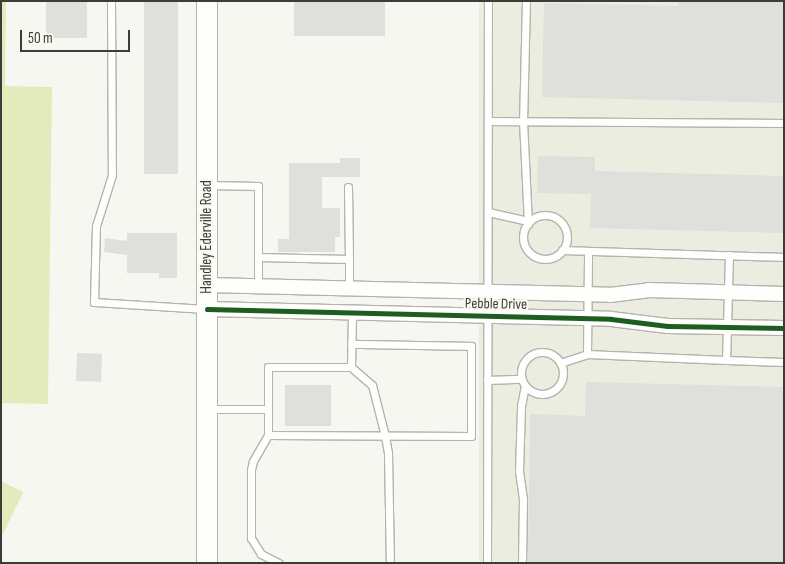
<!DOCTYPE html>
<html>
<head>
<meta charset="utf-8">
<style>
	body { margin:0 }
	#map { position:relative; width:785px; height:564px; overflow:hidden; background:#f7f7f2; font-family:"Sofia Sans Condensed",sans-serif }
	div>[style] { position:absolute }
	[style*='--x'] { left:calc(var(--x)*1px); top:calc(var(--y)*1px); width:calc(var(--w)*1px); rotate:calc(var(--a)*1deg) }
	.built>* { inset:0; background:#ebede0; transform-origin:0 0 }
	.green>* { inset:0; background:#e3ebbc; transform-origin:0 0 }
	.building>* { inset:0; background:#dfdfdb; transform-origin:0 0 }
	.roads { filter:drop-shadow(1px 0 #b3b3af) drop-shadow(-1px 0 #b3b3af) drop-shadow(0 1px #b3b3af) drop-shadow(0 -1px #b3b3af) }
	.service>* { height:7px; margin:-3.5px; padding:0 3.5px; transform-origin:3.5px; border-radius:3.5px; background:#fefefd }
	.service>.ring { margin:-3.5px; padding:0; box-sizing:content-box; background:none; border:7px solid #fefefd; border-radius:50% }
	.minor>* { height:14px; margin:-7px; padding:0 7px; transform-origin:7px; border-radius:7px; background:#fefefd }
	.secondary>* { height:20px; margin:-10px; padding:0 10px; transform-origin:10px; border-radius:10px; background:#fefefd }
	.cycleway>* { height:5px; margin:-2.5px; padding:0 2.5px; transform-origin:2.5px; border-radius:2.5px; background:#1b5e20 }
	span { translate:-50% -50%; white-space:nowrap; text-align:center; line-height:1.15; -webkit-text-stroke:4.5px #f8faef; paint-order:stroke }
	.street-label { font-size:15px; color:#3c3d39 }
	.frame { position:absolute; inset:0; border:2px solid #3c3d39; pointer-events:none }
	.scale { position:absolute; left:20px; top:30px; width:110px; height:22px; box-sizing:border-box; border:2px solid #3c3d39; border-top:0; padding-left:6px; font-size:15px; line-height:18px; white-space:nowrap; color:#3c3d39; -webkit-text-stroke:4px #f8faef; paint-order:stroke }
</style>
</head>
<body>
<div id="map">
	<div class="built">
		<i style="left:479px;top:1px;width:305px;height:562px"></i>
	</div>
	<div class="green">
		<i style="clip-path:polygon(1px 1px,6px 1px,5px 86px,52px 87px,48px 404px,1px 403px)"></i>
		<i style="left:1px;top:481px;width:25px;height:82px;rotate:26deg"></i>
	</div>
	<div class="building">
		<i style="left:46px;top:1px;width:41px;height:37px"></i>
		<i style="left:144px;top:1px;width:34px;height:173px"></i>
		<i style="left:294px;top:1px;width:91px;height:35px"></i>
		<i style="clip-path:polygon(678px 1px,784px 1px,784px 103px,542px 97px,544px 3px,678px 6px)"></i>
		<i style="clip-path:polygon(538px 156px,595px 157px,595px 171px,784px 176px,784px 233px,590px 228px,591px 194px,537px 193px)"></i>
		<i style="clip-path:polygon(340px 158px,360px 158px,360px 177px,322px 177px,322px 208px,340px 208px,340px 237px,335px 237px,335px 252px,278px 252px,278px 239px,289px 239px,289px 163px,340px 163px)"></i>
		<i style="clip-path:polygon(127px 233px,177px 233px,177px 278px,159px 278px,159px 273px,127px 273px,127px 255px,104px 252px,105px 238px,127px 241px)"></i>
		<i style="left:77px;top:353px;width:25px;height:28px;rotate:2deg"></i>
		<i style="clip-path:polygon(586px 382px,784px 387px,784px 563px,528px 563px,530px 414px,585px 416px)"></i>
		<i style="left:285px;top:385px;width:46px;height:41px"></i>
	</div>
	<div class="roads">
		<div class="service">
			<i style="--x:111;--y:1;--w:174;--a:89.7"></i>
			<i style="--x:112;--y:175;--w:53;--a:107.4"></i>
			<i style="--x:96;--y:226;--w:76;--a:91.5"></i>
			<i style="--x:94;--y:302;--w:112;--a:3.6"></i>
			<i style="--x:526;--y:1;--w:120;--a:91.4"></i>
			<i style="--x:523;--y:121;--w:103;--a:87.2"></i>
			<i style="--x:488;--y:121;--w:296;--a:0.4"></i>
			<i style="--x:209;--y:185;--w:49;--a:1.2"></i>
			<i style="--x:258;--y:186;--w:101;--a:90"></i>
			<i style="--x:488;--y:212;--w:41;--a:12.7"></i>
			<i class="ring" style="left:523px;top:215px;width:37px;height:37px"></i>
			<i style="--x:562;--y:250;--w:222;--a:1.8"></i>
			<i style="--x:729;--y:255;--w:105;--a:91.6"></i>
			<i style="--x:726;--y:360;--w:58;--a:2"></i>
			<i style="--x:258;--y:257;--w:91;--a:1.3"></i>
			<i style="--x:349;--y:259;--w:72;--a:-90.8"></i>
			<i style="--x:349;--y:259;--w:30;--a:90"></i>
			<i class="ring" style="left:521px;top:352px;width:35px;height:35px"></i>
			<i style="--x:587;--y:354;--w:103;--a:-89.4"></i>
			<i style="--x:560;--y:363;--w:28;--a:-18"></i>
			<i style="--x:587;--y:354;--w:139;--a:2.5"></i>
			<i style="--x:351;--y:367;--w:28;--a:41"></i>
			<i style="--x:372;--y:385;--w:53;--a:75.7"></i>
			<i style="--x:385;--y:436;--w:17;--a:80"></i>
			<i style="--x:388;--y:453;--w:110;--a:89"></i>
			<i style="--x:487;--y:380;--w:34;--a:-2"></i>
			<i style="--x:209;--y:409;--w:59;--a:0"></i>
			<i style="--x:268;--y:409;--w:42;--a:-90"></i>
			<i style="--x:268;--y:367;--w:83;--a:0"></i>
			<i style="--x:351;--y:367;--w:54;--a:-88.9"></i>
			<i style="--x:268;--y:409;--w:26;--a:90"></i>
			<i style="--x:268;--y:435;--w:203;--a:0.3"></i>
			<i style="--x:471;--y:436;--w:90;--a:-90"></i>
			<i style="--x:471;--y:346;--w:120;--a:-179"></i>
			<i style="--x:268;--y:435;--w:30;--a:120"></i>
			<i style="--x:253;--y:461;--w:9;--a:103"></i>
			<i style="--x:251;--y:470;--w:68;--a:90"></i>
			<i style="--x:251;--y:538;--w:19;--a:58"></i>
			<i style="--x:261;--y:554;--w:20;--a:27"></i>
			<i style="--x:487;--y:563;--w:562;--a:-89.9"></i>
			<i style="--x:522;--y:563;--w:64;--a:-89.1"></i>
			<i style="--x:523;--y:499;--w:28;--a:-98"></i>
			<i style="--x:519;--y:471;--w:65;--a:-88.2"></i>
			<i style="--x:521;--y:406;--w:20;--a:-79"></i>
		</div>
		<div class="minor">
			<i style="--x:207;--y:285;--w:403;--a:1.4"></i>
			<i style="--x:610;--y:295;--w:38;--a:-7"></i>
			<i style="--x:648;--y:290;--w:136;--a:1.7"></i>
			<i style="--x:207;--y:309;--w:404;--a:1.4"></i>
			<i style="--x:611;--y:319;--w:57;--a:7"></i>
			<i style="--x:668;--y:326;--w:116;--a:1"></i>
		</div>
		<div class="secondary">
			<i style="--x:207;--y:563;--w:562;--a:-90"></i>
		</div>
	</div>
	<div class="cycleway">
		<i style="--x:207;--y:309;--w:404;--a:1.4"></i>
		<i style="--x:611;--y:319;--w:57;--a:7"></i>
		<i style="--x:668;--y:326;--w:116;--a:1"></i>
	</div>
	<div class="street-label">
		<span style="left:207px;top:237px;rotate:-90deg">Handley Ederville Road</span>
		<span style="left:496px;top:304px;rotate:1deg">Pebble Drive</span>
	</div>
	<div class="frame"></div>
	<div class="scale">50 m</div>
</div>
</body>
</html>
